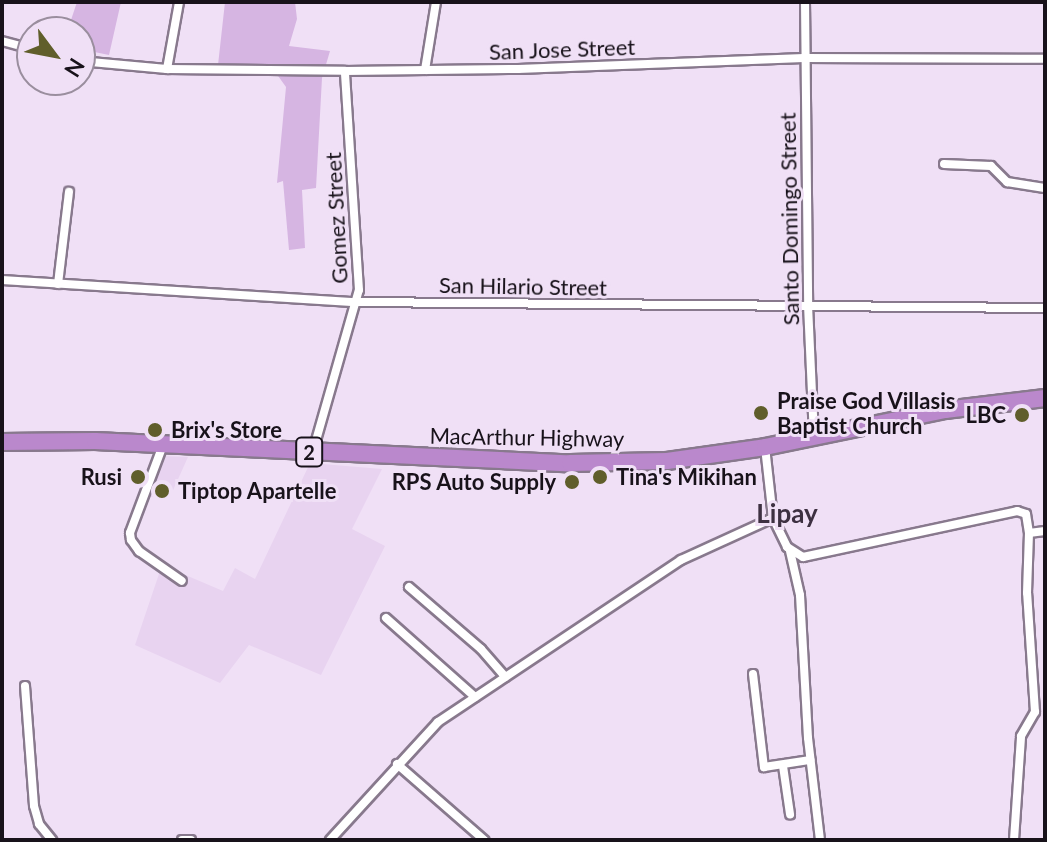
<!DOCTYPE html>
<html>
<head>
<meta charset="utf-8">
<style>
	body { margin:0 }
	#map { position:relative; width:1047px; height:842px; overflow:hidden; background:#f0e0f6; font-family:Lato,sans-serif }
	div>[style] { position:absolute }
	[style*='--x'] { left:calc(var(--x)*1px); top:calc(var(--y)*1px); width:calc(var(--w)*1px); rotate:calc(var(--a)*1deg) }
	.built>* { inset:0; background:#e8d3f0 }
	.green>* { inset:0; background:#d6b5e2 }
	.roads { filter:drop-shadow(2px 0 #88798d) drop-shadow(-2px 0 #88798d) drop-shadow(0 2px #88798d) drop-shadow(0 -2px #88798d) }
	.street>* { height:8px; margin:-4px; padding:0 4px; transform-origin:4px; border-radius:4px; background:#fff }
	.highway>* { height:16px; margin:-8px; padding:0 8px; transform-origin:8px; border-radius:8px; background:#ba88cc }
	.dots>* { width:22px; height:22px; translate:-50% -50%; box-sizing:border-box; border:4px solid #f0e0f6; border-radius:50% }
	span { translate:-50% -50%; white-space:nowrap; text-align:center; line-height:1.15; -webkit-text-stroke:6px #f0e0f6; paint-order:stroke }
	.shield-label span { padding:2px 6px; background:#f0e0f6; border:2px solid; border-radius:6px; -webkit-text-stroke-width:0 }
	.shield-label { font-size:20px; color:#18121a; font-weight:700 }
	.street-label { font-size:22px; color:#18121a }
	.poi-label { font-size:22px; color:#18121a; font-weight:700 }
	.left { translate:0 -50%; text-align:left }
	.right { translate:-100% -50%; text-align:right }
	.quarter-label { font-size:26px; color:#3d3041; font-weight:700 }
	.frame { position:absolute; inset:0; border:4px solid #18121a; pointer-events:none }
	.north { position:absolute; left:16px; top:16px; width:80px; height:80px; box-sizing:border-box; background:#f0e0f6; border:2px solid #9a8e9e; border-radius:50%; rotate:122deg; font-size:22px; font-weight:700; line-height:32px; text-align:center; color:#18121a }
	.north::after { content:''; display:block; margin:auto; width:28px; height:36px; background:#605e2b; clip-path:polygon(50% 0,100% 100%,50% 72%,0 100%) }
</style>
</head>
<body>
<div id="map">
	<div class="built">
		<i style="clip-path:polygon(163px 456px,188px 457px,170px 497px,147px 497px)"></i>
		<i style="clip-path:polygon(310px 463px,382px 469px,352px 529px,385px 546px,321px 675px,249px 645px,220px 683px,135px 645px,162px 565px,223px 591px,235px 568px,255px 579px)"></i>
	</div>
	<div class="green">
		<i style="clip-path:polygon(77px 2px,121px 2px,109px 55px,80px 49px,80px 32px,67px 32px)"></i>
		<i style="clip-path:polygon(225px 2px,295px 2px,297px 19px,289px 46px,330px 51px,322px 78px,316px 188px,302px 190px,305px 248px,289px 250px,283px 181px,277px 183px,286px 87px,271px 66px,218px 65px)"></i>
	</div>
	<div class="roads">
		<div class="street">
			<i style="--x:805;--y:2;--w:303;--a:89.4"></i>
			<i style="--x:808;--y:305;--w:131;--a:87.4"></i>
			<i style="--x:2;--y:41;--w:31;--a:15"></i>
			<i style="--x:80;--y:61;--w:87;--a:5.3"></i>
			<i style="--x:167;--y:69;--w:178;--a:0.6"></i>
			<i style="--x:345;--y:71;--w:173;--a:-0.7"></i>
			<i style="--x:518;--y:69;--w:286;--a:-2.2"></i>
			<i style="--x:804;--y:58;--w:241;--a:0.2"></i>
			<i style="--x:167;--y:69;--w:68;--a:-79.8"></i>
			<i style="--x:425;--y:70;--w:69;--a:-80.8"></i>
			<i style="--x:944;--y:164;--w:47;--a:2.4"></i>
			<i style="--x:991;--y:166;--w:23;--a:45"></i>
			<i style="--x:1007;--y:182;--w:38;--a:9"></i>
			<i style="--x:2;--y:280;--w:354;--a:3.6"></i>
			<i style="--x:355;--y:302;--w:690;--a:0.5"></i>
			<i style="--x:58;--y:284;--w:93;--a:-83.2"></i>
			<i style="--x:163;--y:445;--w:94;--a:110.6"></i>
			<i style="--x:130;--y:533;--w:7;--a:82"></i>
			<i style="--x:131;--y:540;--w:14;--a:54"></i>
			<i style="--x:139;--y:551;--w:52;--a:34.9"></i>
			<i style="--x:765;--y:447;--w:71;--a:83.6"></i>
			<i style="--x:773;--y:518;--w:32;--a:64"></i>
			<i style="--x:787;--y:547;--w:19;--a:32"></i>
			<i style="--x:803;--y:557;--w:219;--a:-12.1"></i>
			<i style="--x:1017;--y:511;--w:9;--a:18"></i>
			<i style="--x:1026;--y:514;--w:19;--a:81"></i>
			<i style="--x:1029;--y:533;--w:16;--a:-7"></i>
			<i style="--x:313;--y:451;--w:167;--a:-74.1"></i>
			<i style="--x:359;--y:290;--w:219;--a:-93.7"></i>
			<i style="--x:790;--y:551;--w:45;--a:77.2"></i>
			<i style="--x:800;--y:595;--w:143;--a:86.8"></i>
			<i style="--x:808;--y:738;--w:103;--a:83.3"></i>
			<i style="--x:409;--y:587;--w:95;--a:40.7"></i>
			<i style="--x:481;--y:649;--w:37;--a:49"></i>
			<i style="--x:386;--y:618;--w:119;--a:41.6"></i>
			<i style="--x:753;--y:674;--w:94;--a:83.3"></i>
			<i style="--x:764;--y:767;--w:47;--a:-8.7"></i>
			<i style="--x:25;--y:686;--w:120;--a:85.7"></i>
			<i style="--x:34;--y:806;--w:19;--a:74"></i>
			<i style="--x:39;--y:824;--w:21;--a:51"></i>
			<i style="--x:397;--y:764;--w:116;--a:41.1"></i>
			<i style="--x:783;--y:766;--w:49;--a:81.7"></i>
			<i style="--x:182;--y:840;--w:9;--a:0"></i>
			<i style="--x:330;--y:840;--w:160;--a:-47.5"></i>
			<i style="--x:438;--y:722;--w:292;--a:-33.7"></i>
			<i style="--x:681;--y:560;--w:101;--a:-24.5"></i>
			<i style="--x:1014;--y:840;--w:104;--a:-86.1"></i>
			<i style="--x:1021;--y:736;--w:28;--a:-60"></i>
			<i style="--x:1035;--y:712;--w:119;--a:-93.8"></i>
			<i style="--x:1027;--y:593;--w:60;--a:-88.1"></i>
		</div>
		<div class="highway">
			<i style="--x:2;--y:442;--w:93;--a:-0.6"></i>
			<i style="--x:95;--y:441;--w:476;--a:2.7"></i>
			<i style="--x:570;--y:463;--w:97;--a:-1.2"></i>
			<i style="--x:667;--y:461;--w:99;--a:-8.1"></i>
			<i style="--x:765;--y:447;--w:184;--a:-11.6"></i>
			<i style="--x:945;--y:410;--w:101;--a:-6.8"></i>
		</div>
	</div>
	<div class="dots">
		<i style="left:761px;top:413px;background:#605e2b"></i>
		<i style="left:1022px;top:415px;background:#605e2b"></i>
		<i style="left:155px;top:430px;background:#605e2b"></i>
		<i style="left:138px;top:477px;background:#605e2b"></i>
		<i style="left:600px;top:477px;background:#605e2b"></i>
		<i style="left:572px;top:482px;background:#605e2b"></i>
		<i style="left:162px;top:491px;background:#605e2b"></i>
	</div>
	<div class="shield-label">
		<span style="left:309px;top:452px">2</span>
	</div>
	<div class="street-label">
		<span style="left:562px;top:49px;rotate:-2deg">San Jose Street</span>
		<span style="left:336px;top:218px;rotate:-93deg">Gomez Street</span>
		<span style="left:789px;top:219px;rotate:-91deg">Santo Domingo Street</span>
		<span style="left:523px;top:286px;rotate:1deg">San Hilario Street</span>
		<span style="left:527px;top:437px;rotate:1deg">MacArthur Highway</span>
	</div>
	<div class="poi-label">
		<span class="left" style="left:777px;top:413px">Praise God Villasis<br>Baptist Church</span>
		<span class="right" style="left:1006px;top:415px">LBC</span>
		<span class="left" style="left:171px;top:430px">Brix's Store</span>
		<span class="right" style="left:122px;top:477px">Rusi</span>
		<span class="left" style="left:616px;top:477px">Tina's Mikihan</span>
		<span class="right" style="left:556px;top:482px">RPS Auto Supply</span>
		<span class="left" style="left:178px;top:491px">Tiptop Apartelle</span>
	</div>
	<div class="quarter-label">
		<span style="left:787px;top:514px">Lipay</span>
	</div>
	<div class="frame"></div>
	<div class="north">N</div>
</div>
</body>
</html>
